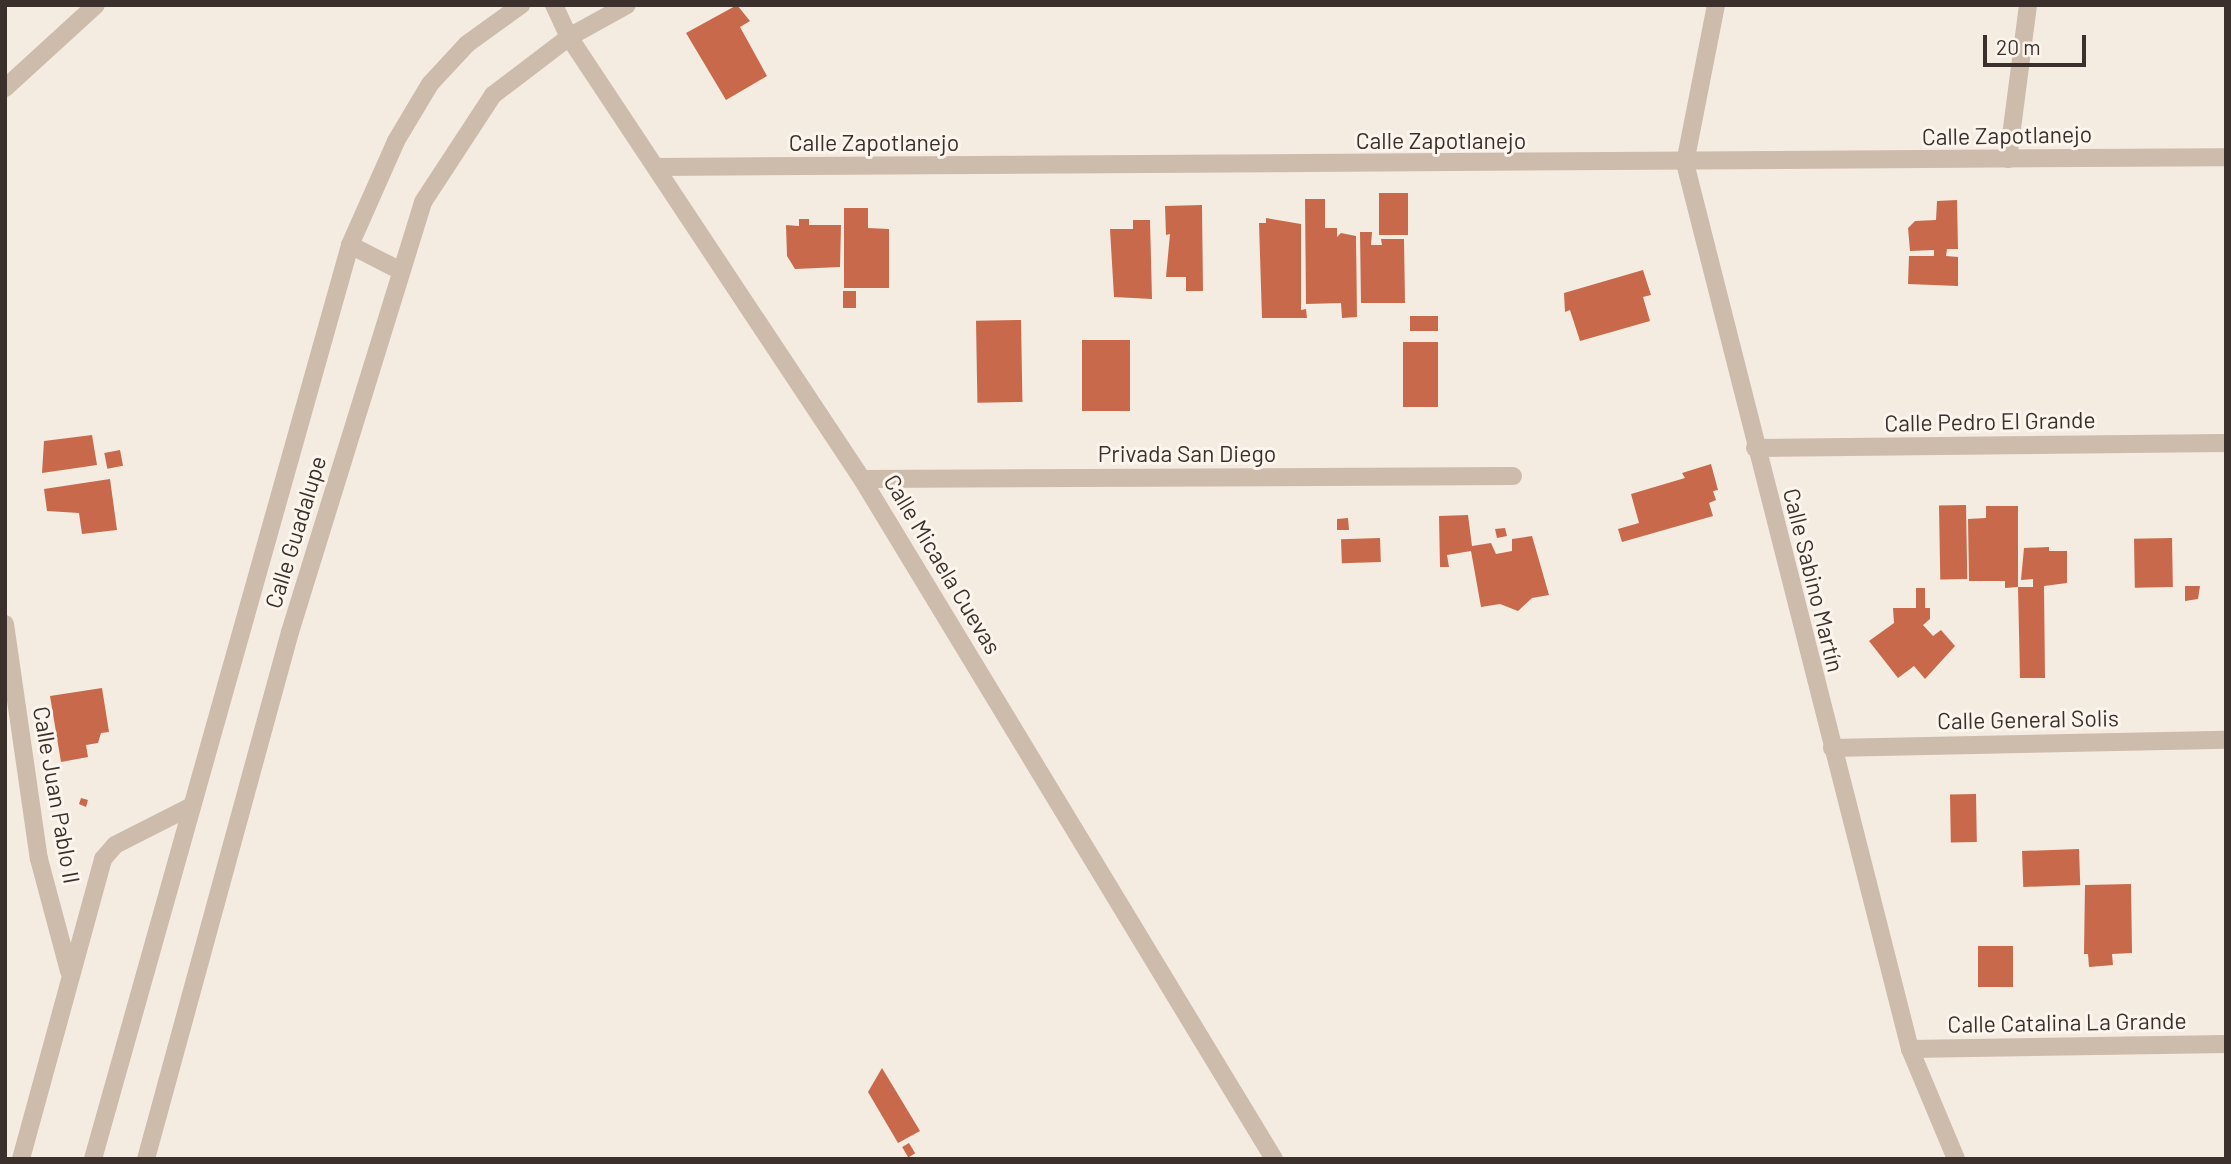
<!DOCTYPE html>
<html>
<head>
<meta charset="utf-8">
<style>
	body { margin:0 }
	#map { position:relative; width:2231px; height:1164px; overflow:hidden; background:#f4ebe1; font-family:Barlow,sans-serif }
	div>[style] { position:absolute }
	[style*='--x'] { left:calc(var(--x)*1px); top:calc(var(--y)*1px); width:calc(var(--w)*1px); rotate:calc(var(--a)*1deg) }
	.building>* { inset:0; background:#c8694b; transform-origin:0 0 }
	.minor>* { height:18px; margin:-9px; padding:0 9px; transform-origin:9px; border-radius:9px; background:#cdbbac }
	span { translate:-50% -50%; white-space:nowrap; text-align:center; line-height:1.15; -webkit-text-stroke:6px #fbf5ee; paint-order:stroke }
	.street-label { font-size:23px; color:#3b302b }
	.frame { position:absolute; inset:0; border:7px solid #3b302b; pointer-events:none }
	.scale { position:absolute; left:1983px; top:35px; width:103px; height:32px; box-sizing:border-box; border:4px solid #3b302b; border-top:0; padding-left:9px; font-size:21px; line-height:24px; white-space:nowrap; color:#3b302b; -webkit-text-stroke:5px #fbf5ee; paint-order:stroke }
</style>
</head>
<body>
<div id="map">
	<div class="building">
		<i style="clip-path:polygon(737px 5px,750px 21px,740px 27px,767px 76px,726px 100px,686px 33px)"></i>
		<i style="left:1379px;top:193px;width:29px;height:42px"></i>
		<i style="clip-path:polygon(1305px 199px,1325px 199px,1325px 228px,1337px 228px,1337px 237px,1341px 233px,1356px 236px,1357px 317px,1342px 318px,1341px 303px,1306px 304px)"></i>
		<i style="clip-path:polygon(1957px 200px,1958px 249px,1947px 249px,1946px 256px,1958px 257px,1958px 286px,1908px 284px,1909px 256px,1934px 256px,1934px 250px,1910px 251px,1908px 228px,1915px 221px,1936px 220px,1937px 201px)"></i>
		<i style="clip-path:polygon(1202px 205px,1203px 291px,1186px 291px,1186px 277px,1166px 277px,1170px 234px,1166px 235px,1165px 206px)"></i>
		<i style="clip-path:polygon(844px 208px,868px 208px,868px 228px,889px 229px,889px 288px,844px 288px)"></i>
		<i style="clip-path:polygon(1266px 218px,1301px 224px,1301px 310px,1306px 309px,1307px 318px,1262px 318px,1259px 223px,1266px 223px)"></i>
		<i style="clip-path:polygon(799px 219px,809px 219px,809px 225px,841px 225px,840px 267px,795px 269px,787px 256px,786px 225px,799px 226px)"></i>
		<i style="clip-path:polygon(1133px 220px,1150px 220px,1152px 299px,1114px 297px,1110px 229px,1133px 229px)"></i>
		<i style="clip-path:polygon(1360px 232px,1372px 232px,1371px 245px,1382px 245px,1381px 239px,1404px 239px,1405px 303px,1361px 303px)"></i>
		<i style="clip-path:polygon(1643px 270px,1651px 295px,1643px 297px,1650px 321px,1580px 341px,1570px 310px,1565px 312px,1564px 293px)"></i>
		<i style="left:843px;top:291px;width:13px;height:17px"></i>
		<i style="left:1410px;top:316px;width:28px;height:15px"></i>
		<i style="left:1021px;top:320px;width:82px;height:45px;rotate:89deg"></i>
		<i style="left:1082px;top:340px;width:48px;height:71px"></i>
		<i style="left:1438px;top:342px;width:65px;height:35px;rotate:90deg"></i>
		<i style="clip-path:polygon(92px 435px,97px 465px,42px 473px,44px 441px)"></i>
		<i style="left:120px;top:450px;width:16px;height:16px;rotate:79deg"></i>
		<i style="clip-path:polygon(1711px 464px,1718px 490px,1713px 491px,1716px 500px,1709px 503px,1713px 516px,1622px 542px,1618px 529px,1639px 523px,1631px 494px,1685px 478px,1682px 473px)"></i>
		<i style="clip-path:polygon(110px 479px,117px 530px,82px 534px,79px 513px,47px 511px,44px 489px)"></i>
		<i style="left:1966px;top:505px;width:74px;height:27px;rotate:89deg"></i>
		<i style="clip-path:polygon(1986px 506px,2018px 506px,2018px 587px,2005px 588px,2005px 581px,1969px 581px,1968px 519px,1986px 518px)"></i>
		<i style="clip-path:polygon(1468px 515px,1472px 546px,1491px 543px,1496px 554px,1512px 551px,1512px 539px,1532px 536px,1549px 595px,1532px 598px,1518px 611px,1500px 604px,1481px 607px,1471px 551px,1447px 555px,1449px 567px,1440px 567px,1439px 516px)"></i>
		<i style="clip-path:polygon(1348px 518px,1349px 530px,1337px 530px,1337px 519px)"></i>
		<i style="clip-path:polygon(1505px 528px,1507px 536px,1497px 538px,1495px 529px)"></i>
		<i style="left:1380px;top:538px;width:24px;height:39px;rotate:88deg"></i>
		<i style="left:2172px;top:538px;width:49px;height:38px;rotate:89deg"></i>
		<i style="clip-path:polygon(2049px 547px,2049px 551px,2067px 551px,2067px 583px,2044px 586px,2045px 678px,2020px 678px,2018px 587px,2033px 587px,2033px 579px,2021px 580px,2024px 548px)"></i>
		<i style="clip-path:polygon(2185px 586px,2200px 586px,2198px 599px,2185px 601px)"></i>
		<i style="clip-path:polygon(1916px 588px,1925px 588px,1925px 608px,1930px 608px,1930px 619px,1923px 625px,1933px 636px,1941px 630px,1955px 646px,1925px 679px,1914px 666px,1898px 678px,1869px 641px,1894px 623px,1893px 608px,1916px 608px)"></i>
		<i style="clip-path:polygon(102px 688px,109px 732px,101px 733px,98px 743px,86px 745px,88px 757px,61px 762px,50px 696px)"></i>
		<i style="left:1976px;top:794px;width:48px;height:26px;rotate:89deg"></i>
		<i style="clip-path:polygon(81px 798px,88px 800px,86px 807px,79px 804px)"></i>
		<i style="left:2079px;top:849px;width:36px;height:57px;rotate:88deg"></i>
		<i style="clip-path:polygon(2131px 884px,2132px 953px,2112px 954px,2113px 965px,2089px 967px,2088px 954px,2084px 954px,2085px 885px)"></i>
		<i style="left:1978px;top:946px;width:35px;height:41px"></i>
		<i style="clip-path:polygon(882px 1068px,920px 1131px,898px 1143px,868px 1092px)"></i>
		<i style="left:909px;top:1143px;width:12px;height:8px;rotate:59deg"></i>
	</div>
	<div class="minor">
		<i style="--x:554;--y:5;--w:35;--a:65"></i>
		<i style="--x:569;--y:37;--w:530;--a:56.46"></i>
		<i style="--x:862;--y:479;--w:795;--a:58.79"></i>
		<i style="--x:1716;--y:5;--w:161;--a:101.1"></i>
		<i style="--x:1685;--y:163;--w:914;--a:75.75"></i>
		<i style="--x:1910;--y:1049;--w:119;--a:67.3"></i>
		<i style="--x:5;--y:88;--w:123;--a:-42.4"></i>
		<i style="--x:2008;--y:159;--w:155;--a:-82.6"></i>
		<i style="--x:656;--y:167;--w:1570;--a:-0.36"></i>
		<i style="--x:350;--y:245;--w:57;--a:27"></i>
		<i style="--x:1755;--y:448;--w:471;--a:-0.6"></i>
		<i style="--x:862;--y:479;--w:651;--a:-0.26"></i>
		<i style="--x:5;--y:624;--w:237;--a:81.8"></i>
		<i style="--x:39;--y:859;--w:116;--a:75"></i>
		<i style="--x:1832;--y:748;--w:394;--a:-1.2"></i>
		<i style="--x:1910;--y:1049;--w:316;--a:-0.9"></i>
		<i style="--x:21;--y:1159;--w:311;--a:-74.7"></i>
		<i style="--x:103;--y:859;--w:18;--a:-49"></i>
		<i style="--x:115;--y:845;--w:84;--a:-26.9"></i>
		<i style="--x:93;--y:1159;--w:949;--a:-74.29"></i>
		<i style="--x:350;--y:245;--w:114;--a:-66.1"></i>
		<i style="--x:396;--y:141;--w:66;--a:-59.2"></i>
		<i style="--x:430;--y:84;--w:54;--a:-47.2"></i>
		<i style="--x:467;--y:44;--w:67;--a:-35.8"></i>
		<i style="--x:146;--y:1159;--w:546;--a:-74.72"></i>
		<i style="--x:290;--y:632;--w:450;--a:-72.8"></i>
		<i style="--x:423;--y:202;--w:128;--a:-56.8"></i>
		<i style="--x:493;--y:95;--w:96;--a:-37.3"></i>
		<i style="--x:569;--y:37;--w:66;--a:-28.9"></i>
	</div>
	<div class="street-label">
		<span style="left:2007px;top:135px;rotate:-1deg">Calle Zapotlanejo</span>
		<span style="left:1441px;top:140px">Calle Zapotlanejo</span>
		<span style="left:874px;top:142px">Calle Zapotlanejo</span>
		<span style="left:1990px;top:421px;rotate:-1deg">Calle Pedro El Grande</span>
		<span style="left:1187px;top:453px">Privada San Diego</span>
		<span style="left:295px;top:532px;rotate:-73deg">Calle Guadalupe</span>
		<span style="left:943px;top:564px;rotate:59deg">Calle Micaela Cuevas</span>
		<span style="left:1814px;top:580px;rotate:76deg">Calle Sabino Martín</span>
		<span style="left:2028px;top:719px;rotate:-1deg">Calle General Solis</span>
		<span style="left:57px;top:795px;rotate:80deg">Calle Juan Pablo II</span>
		<span style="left:2067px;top:1022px;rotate:-1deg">Calle Catalina La Grande</span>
	</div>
	<div class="frame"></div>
	<div class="scale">20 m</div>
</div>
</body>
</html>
